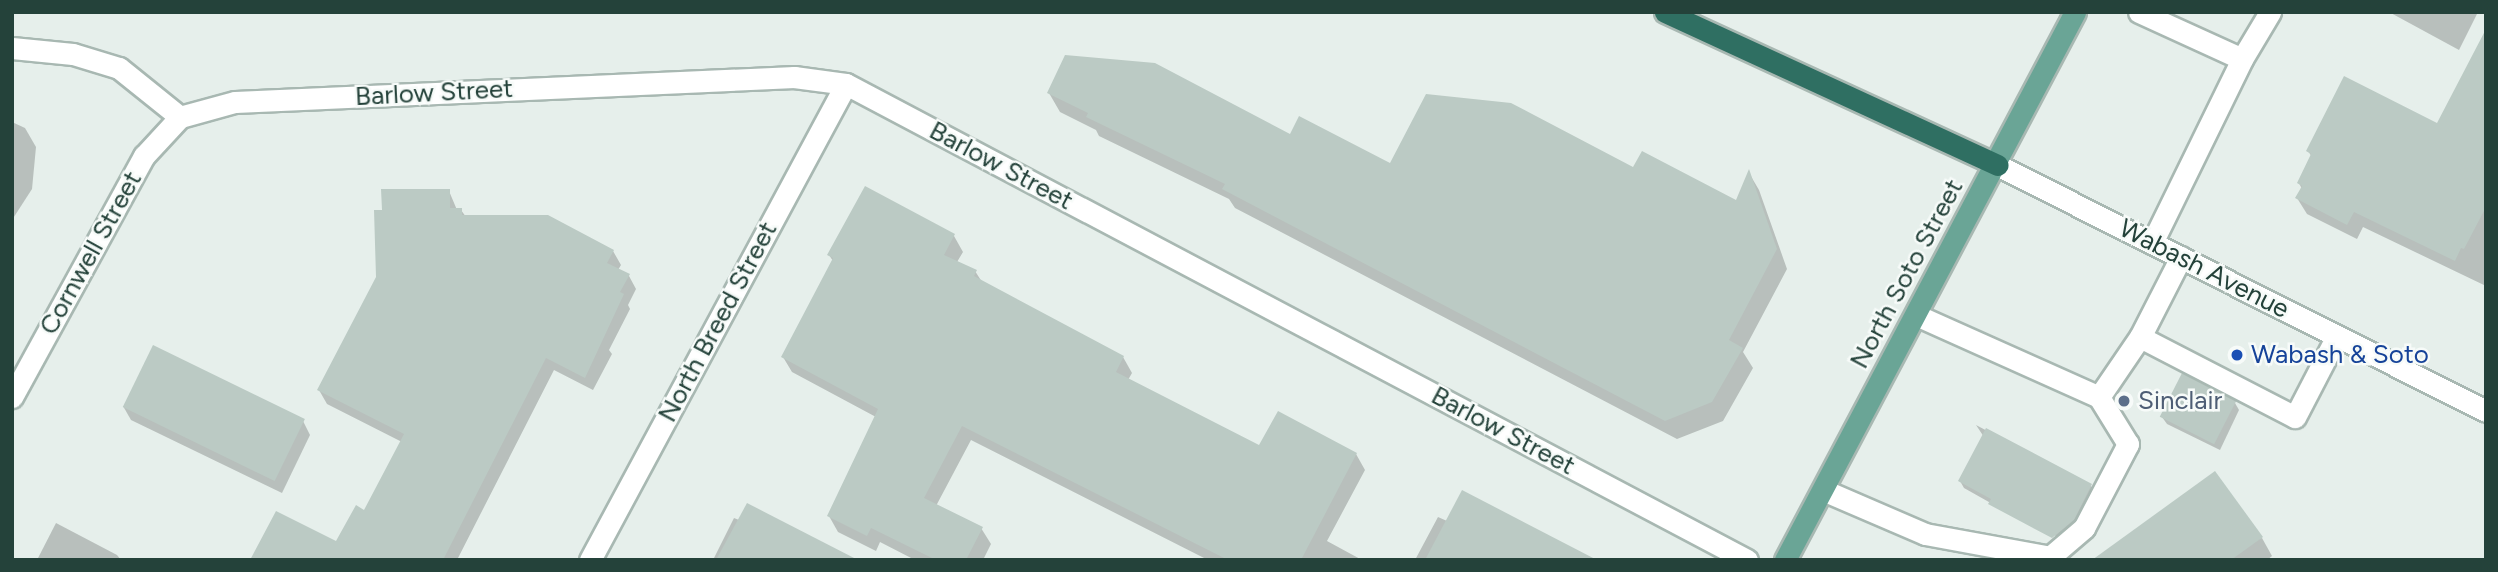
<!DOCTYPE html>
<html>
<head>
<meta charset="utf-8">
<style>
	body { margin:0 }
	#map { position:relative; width:2498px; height:572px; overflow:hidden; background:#e6efeb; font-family:Figtree,sans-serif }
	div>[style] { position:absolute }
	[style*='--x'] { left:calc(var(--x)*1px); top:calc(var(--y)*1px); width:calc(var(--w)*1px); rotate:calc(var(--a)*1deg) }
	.shadow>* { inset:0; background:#0003 }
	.building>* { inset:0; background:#bbcac4; transform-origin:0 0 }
	.roads { filter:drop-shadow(2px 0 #a8b8b2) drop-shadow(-2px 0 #a8b8b2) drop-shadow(0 2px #a8b8b2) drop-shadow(0 -2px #a8b8b2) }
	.service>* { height:21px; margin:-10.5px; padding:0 10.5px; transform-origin:10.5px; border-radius:10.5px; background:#fff }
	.minor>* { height:21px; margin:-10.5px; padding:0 10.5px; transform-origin:10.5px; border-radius:10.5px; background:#fff }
	.tertiary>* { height:21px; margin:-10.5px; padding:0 10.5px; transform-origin:10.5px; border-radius:10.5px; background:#fff }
	.primary>* { height:21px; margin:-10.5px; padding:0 10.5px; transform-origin:10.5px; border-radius:10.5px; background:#6aa596 }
	.motorway>* { height:21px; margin:-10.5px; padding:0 10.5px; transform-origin:10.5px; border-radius:10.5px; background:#2f6f62 }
	.dots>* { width:19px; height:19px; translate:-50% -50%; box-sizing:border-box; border:4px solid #f7fbf9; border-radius:50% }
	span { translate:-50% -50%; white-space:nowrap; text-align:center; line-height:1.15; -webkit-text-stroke:5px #f7fbf9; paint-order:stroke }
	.street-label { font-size:26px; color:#24423a }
	.transit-label { font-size:26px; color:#164399 }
	.left { translate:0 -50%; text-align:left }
	.service-label { font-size:26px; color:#4e5e75 }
	.frame { position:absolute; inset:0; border:14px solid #24423a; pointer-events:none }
</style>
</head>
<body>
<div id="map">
	<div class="shadow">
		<i style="clip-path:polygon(2389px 12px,2478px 12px,2459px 50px)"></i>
		<i style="clip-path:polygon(2486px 33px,2486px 286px,2363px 227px,2357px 239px,2307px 214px,2297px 198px,2302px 189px,2299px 183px,2312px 157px,2308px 151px,2438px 126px)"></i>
		<i style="clip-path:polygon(1049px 93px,1290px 136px,1391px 165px,1634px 170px,1737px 202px,1749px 173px,1759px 190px,1787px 269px,1743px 352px,1753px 368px,1723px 421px,1677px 439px,1235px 208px,1229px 199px,1099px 136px,1096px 130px,1060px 112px)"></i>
		<i style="clip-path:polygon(12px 122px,25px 128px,36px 147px,32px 189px,12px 220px)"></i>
		<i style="clip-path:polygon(449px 191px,457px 210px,461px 210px,466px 217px,613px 251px,621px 265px,618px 270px,629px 276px,636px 289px,628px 305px,630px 309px,609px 350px,612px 354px,593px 390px,554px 370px,457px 560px,252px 560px,337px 544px,364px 512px,402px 442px,327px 404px,319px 390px)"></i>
		<i style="clip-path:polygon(954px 236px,963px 252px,957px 262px,975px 271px,982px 282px,1123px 357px,1132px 373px,1128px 380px,1260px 448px,1356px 454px,1365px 470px,1327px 541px,1362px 560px,1208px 560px,971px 440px,936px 506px,981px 528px,991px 544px,983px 560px,915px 560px,880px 542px,876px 551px,838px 532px,829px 516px,876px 417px,792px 372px,783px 357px,833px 261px,829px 255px)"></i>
		<i style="clip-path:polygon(2235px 403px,2239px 410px,2220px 450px,2167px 424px,2162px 417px)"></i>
		<i style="clip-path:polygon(123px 406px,303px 421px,310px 435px,282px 493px,131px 420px)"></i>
		<i style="clip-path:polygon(1976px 425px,2091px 486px,2095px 493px,2077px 527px,2060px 542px,2023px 491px,2012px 515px,1964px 488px,1960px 481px,1984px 437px)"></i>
		<i style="clip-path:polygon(1438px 517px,1447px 521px,1593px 560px,1415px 560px)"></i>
		<i style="clip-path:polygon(734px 518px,739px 520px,841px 560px,713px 560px)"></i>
		<i style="clip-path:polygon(56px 523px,117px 555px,121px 560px,37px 560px)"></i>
		<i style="clip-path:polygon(2262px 538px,2272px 556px,2267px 560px,2095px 560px)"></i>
	</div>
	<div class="building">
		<i style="clip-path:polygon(2486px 29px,2486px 207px,2464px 249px,2461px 248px,2455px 261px,2354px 212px,2347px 225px,2295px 198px,2302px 186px,2297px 183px,2311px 154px,2306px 151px,2344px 76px,2437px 123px)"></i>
		<i style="clip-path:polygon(1065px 55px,1155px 63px,1290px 134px,1299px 116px,1390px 163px,1426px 94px,1511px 103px,1633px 167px,1642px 151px,1736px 200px,1749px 169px,1777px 249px,1729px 340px,1743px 348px,1712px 402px,1665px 421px,1222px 189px,1225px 184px,1086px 117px,1088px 113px,1047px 93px)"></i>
		<i style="clip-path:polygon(865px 186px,955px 234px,944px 255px,977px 270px,974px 276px,1124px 356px,1116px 372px,1259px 445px,1278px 411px,1357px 453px,1301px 560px,1228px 560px,962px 426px,924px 498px,983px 527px,966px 560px,936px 560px,871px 528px,867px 536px,827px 516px,878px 409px,781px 357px,833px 258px,827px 255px)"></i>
		<i style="clip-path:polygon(381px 189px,450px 189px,450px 208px,462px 208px,462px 215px,548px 215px,614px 250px,607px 263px,630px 274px,620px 292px,624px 294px,585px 378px,546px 358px,443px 560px,250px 560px,276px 511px,336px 541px,356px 505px,364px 510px,404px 434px,317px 390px,376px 277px,374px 210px,382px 210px)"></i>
		<i style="left:153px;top:345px;width:169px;height:69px;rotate:26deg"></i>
		<i style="left:2182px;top:373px;width:61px;height:49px;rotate:27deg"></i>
		<i style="clip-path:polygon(1986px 428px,2092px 484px,2074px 520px,2052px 538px,1988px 504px,1991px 499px,1958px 481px)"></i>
		<i style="clip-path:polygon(2215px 471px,2263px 537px,2231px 560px,2092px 560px)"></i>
		<i style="clip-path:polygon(1462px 490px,1597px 560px,1425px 560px)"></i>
		<i style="clip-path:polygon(747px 503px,858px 560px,716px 560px)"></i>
	</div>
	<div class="roads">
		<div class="service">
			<i style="--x:2139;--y:12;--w:113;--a:24.5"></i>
			<i style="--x:12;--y:48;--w:61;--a:5.6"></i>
			<i style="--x:73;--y:54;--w:48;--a:16.9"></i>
			<i style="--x:119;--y:68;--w:78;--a:38.8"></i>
			<i style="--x:2152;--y:243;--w:205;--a:-63.9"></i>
			<i style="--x:2242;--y:59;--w:55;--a:-59.2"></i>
			<i style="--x:2181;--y:257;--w:90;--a:117.1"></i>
			<i style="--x:2140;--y:337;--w:174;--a:27.3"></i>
			<i style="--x:2295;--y:417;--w:91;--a:-62.6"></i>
			<i style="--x:1916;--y:315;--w:201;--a:24.1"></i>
			<i style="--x:2099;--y:397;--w:73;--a:-55.7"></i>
			<i style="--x:1823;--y:490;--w:111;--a:23.3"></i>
			<i style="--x:1925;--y:534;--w:127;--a:10.4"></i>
			<i style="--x:2050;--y:557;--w:45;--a:-40.5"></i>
			<i style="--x:2084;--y:528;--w:95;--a:-62.4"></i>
			<i style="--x:2128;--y:444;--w:55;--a:-121.7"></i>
		</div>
		<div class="minor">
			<i style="--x:12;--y:397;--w:275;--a:-61.3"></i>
			<i style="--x:144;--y:156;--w:53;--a:-47.3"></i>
			<i style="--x:180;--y:117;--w:57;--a:-15.3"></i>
			<i style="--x:235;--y:102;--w:560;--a:-2.56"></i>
			<i style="--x:794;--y:77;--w:52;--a:7.7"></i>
			<i style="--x:846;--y:84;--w:1019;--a:27.85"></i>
			<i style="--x:590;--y:560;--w:540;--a:-61.73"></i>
		</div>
		<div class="tertiary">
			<i style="--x:1997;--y:165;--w:547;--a:26.71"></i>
		</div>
		<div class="primary">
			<i style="--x:1785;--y:560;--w:620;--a:-62.11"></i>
		</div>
		<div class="motorway">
			<i style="--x:1665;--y:12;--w:366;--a:24.7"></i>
		</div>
	</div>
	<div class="dots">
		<i style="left:2237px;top:355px;background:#1a4fb4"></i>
		<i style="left:2124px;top:401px;background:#5c6f8a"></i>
	</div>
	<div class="street-label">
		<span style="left:434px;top:93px;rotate:-3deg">Barlow Street</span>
		<span style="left:1001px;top:166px;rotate:28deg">Barlow Street</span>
		<span style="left:91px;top:253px;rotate:-61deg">Cornwell Street</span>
		<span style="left:2204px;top:269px;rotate:27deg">Wabash Avenue</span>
		<span style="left:1907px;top:274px;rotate:-62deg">North Soto Street</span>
		<span style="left:718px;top:322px;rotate:-62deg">North Breed Street</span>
		<span style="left:1503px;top:431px;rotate:28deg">Barlow Street</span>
	</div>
	<div class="transit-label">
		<span class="left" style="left:2251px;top:355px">Wabash &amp; Soto</span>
	</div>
	<div class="service-label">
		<span class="left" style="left:2138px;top:401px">Sinclair</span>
	</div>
	<div class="frame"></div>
</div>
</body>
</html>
